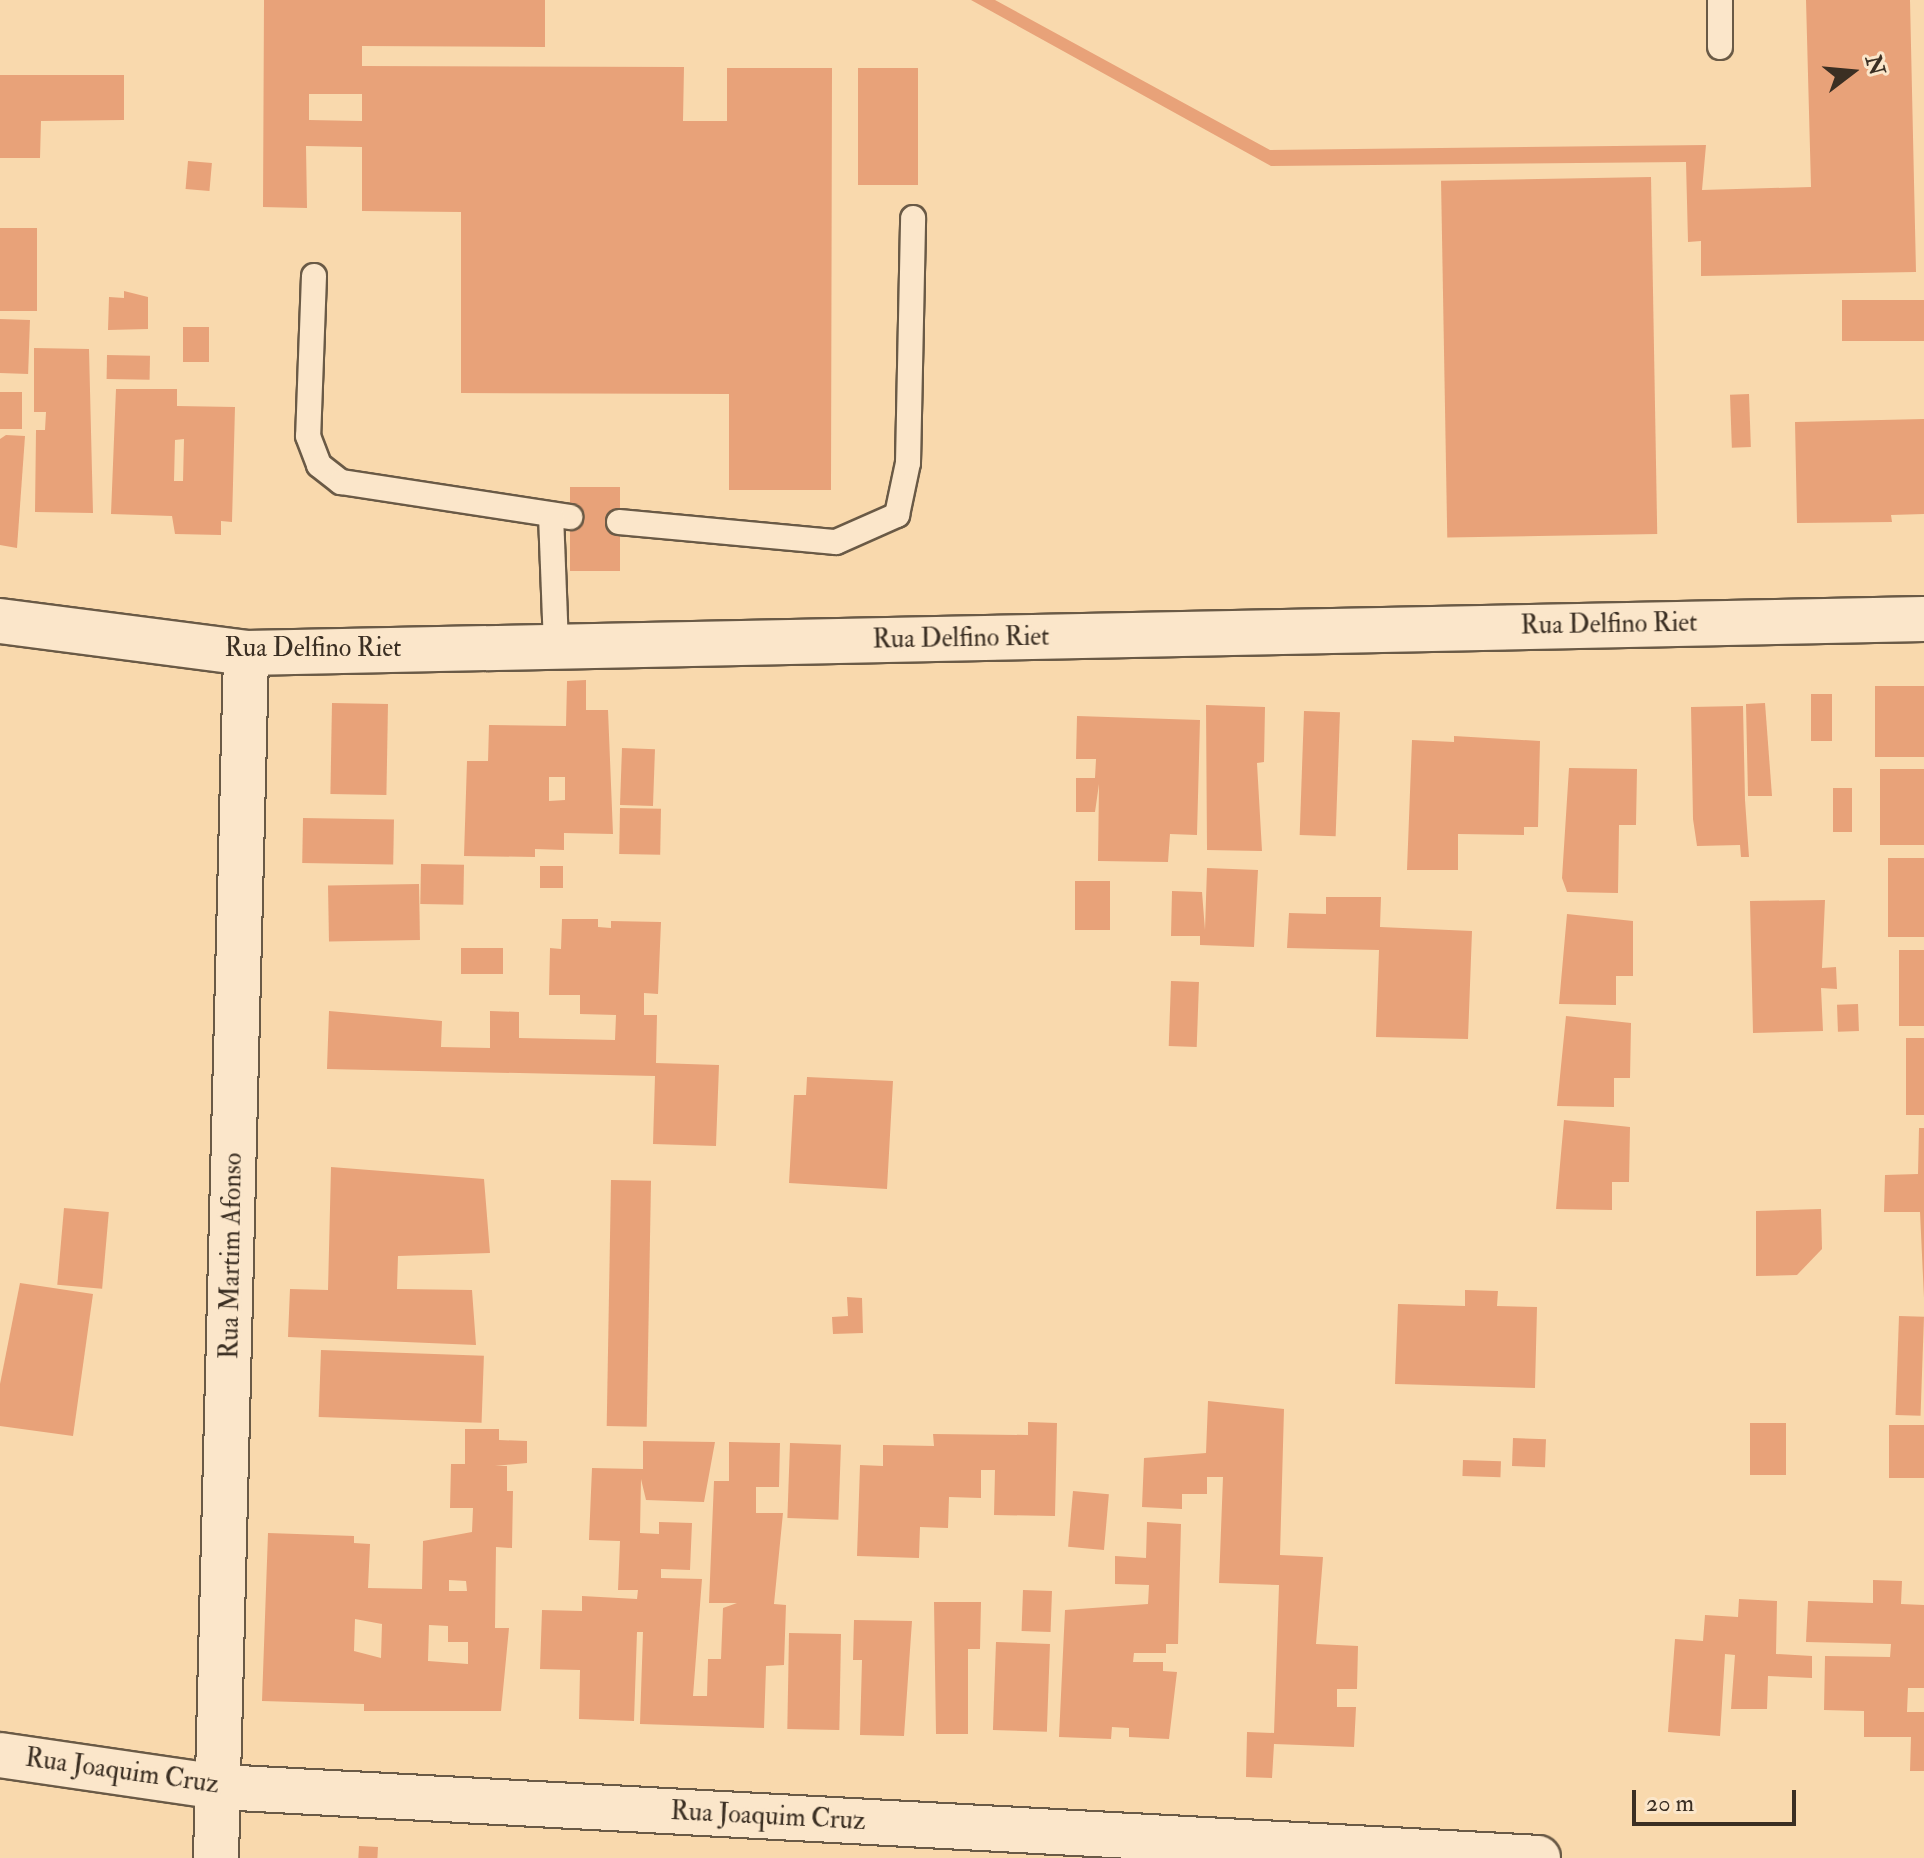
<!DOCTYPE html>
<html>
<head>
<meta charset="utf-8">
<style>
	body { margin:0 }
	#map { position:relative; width:1924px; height:1858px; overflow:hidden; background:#f9d9ad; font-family:"IM FELL Double Pica",serif }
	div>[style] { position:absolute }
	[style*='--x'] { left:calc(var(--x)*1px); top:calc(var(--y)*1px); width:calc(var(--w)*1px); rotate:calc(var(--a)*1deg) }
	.building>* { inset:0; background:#e8a279; transform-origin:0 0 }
	.roads { filter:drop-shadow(2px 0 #6a5a46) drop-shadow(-2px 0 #6a5a46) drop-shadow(0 2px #6a5a46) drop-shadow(0 -2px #6a5a46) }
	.service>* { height:24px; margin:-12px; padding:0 12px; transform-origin:12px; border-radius:12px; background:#fbe6ca }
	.minor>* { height:44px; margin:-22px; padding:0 22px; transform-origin:22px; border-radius:22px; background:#fbe6ca }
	span { translate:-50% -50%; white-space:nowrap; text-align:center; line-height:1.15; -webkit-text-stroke:6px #fbe6ca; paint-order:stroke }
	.street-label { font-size:26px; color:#3b2f23 }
	.north { position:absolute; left:1812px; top:32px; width:80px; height:80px; -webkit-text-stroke:6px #fbe6ca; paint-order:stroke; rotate:74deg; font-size:22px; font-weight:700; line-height:32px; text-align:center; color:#3b2f23 }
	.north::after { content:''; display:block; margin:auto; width:28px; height:36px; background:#3b2f23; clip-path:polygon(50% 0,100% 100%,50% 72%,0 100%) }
	.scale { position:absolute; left:1632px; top:1790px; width:164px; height:36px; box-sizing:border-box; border:4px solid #3b2f23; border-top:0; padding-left:10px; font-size:24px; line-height:28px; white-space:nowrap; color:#3b2f23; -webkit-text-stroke:6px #fbe6ca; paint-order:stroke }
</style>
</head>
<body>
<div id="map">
	<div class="building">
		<i style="clip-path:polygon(evenodd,264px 0,545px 0,545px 47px,362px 46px,362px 66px,684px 67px,683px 121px,727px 121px,727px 68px,832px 68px,831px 490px,729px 490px,729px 394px,461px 393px,461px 212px,362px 211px,362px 147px,306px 146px,307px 208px,263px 207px,264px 0,309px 94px,362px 94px,362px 121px,309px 120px,309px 94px)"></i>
		<i style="clip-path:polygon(971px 0,995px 0,1270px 150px,1706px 145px,1702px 190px,1811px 187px,1806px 0,1910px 0,1916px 272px,1701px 276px,1701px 241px,1688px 242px,1686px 162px,1271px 166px)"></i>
		<i style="left:858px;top:68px;width:60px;height:117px"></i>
		<i style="clip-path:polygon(0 75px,124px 75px,124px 120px,41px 121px,40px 158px,0 158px)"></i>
		<i style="left:188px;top:161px;width:24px;height:28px;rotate:5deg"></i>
		<i style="left:1651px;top:177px;width:357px;height:210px;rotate:89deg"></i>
		<i style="left:0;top:228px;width:37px;height:83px"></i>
		<i style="clip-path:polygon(124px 291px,148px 297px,148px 329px,108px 330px,109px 297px,124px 298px)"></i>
		<i style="left:1924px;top:300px;width:41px;height:82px;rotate:90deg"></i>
		<i style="left:0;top:319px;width:30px;height:54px;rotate:2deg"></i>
		<i style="left:183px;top:327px;width:26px;height:35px"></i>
		<i style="clip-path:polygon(34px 348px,89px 349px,93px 513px,35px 512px,36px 430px,45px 430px,46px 412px,34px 412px)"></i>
		<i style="left:107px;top:355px;width:43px;height:24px;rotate:1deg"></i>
		<i style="clip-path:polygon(evenodd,116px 389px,177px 389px,177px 406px,235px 407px,232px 522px,221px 521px,221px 535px,175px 534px,172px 516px,111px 514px,116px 389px,184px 439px,183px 481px,174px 481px,175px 440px,184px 439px)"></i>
		<i style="left:0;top:392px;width:22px;height:37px"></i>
		<i style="left:1749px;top:394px;width:53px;height:19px;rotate:88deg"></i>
		<i style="clip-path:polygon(1924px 419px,1924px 514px,1891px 515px,1892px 522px,1797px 523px,1795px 422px)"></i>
		<i style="clip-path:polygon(6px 435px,25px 436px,17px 548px,0 545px,0 439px)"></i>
		<i style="left:570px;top:487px;width:50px;height:84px"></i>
		<i style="clip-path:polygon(evenodd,586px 680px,586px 710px,608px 710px,613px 834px,564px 833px,564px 850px,535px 849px,535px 857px,464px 856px,467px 761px,488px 761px,489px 725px,566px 726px,567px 681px,586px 680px,549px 777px,565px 777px,565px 800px,549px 801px,549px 777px)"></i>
		<i style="left:1875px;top:686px;width:49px;height:71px"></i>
		<i style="left:1811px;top:694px;width:21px;height:47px"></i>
		<i style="left:332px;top:703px;width:56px;height:91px;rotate:1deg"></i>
		<i style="clip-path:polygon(1765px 703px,1772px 796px,1748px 796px,1746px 704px)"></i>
		<i style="clip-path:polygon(1206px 705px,1265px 707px,1264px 762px,1257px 763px,1262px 851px,1207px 850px)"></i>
		<i style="clip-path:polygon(1743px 706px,1745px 800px,1749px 857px,1741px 857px,1740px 845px,1697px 846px,1693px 819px,1691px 707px)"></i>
		<i style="left:1304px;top:711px;width:36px;height:124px;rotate:2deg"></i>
		<i style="clip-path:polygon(1077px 716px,1200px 720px,1197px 835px,1170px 834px,1168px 862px,1098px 861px,1099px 784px,1095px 812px,1076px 812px,1076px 778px,1095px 778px,1096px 759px,1076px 759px)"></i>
		<i style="clip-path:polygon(1454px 736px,1540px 741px,1538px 827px,1524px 827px,1524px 835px,1458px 834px,1458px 870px,1407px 870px,1412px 740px,1454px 742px)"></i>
		<i style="left:622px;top:748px;width:33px;height:57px;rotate:2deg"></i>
		<i style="clip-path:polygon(1569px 768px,1637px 769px,1636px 825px,1619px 825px,1618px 893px,1567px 892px,1562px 878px)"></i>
		<i style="left:1924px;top:769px;width:76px;height:44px;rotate:90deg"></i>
		<i style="left:1833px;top:788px;width:19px;height:44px"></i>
		<i style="left:620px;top:808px;width:41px;height:46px;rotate:1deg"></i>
		<i style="left:303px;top:818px;width:91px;height:45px;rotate:1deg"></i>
		<i style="left:1888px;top:858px;width:36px;height:79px"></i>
		<i style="left:421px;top:864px;width:43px;height:40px;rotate:1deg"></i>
		<i style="left:540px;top:866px;width:23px;height:22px"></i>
		<i style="clip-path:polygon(1207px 868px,1258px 870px,1254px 947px,1200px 945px,1200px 936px,1171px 936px,1172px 891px,1202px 892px,1205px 930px)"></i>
		<i style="left:1075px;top:881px;width:35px;height:49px"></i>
		<i style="left:419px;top:884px;width:56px;height:91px;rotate:89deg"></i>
		<i style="clip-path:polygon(1326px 897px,1381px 897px,1380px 927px,1472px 931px,1468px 1039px,1376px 1037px,1379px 950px,1287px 948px,1289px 913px,1326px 914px)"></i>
		<i style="clip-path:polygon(1825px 900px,1822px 968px,1836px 967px,1837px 989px,1821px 988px,1823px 1031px,1753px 1033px,1750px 901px)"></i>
		<i style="clip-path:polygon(1567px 914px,1633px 921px,1633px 976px,1616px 976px,1616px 1005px,1559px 1004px)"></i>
		<i style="clip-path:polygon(562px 919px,598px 919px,598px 927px,611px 928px,611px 921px,661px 922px,658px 994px,644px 993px,644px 1015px,657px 1015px,656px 1063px,719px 1065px,716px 1146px,653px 1144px,655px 1076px,327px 1069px,329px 1011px,442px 1021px,441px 1047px,490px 1048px,490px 1011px,519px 1012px,519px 1038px,615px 1040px,616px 1015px,580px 1014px,580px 995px,549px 995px,550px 948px,561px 949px)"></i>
		<i style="left:461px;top:948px;width:42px;height:26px"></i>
		<i style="left:1899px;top:950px;width:25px;height:76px"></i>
		<i style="left:1171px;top:981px;width:28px;height:65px;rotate:2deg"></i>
		<i style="left:1858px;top:1004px;width:27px;height:21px;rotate:88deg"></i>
		<i style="clip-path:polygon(1566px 1016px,1631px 1023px,1630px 1078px,1614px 1078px,1614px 1107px,1557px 1106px)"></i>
		<i style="left:1906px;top:1038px;width:18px;height:77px"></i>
		<i style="clip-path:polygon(807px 1077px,893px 1081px,887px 1189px,789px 1183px,794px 1095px,806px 1095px)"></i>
		<i style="clip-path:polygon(1564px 1120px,1630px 1127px,1629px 1182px,1612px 1182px,1612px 1210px,1556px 1209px)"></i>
		<i style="clip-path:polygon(1919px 1128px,1924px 1128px,1924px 1298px,1920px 1212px,1884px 1212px,1885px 1175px,1918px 1174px)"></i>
		<i style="clip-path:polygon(331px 1167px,484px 1179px,490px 1253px,398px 1256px,397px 1289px,472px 1290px,476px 1345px,288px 1337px,290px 1289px,328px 1290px)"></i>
		<i style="left:611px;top:1180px;width:40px;height:246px;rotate:1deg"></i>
		<i style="left:64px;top:1208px;width:45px;height:77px;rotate:5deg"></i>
		<i style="clip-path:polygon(1821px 1209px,1822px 1249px,1797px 1275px,1756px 1276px,1756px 1211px)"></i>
		<i style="clip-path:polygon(20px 1283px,93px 1294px,73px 1436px,0 1426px,0 1384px)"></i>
		<i style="clip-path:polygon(1465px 1290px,1498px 1291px,1497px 1306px,1537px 1307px,1535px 1388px,1395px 1384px,1398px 1304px,1465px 1306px)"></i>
		<i style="clip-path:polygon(847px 1297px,862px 1298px,863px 1333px,833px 1334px,832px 1317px,848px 1316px)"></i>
		<i style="left:1899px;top:1316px;width:25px;height:99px;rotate:2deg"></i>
		<i style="left:321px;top:1350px;width:163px;height:67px;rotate:2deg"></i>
		<i style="clip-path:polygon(1208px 1401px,1284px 1409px,1280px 1555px,1323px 1557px,1316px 1644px,1358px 1646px,1357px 1689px,1337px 1689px,1337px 1707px,1356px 1707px,1354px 1747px,1274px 1744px,1272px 1778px,1246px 1777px,1247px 1732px,1274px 1733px,1279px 1585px,1219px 1583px,1223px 1477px,1207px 1477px,1207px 1494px,1182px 1494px,1182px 1509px,1142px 1507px,1144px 1458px,1206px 1453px)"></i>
		<i style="clip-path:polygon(1028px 1422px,1057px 1423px,1055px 1516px,994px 1515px,995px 1470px,981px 1470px,981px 1498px,949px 1497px,948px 1528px,920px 1527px,919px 1558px,857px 1556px,860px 1465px,883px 1466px,883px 1445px,934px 1446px,933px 1434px,1028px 1435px)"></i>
		<i style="left:1750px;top:1423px;width:36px;height:52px"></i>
		<i style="left:1889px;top:1425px;width:35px;height:53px"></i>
		<i style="clip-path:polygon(evenodd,465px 1429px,499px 1429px,499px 1440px,527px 1441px,527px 1463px,495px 1466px,507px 1466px,507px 1491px,513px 1491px,512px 1548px,496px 1547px,495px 1628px,509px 1628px,501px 1711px,364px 1711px,364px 1704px,262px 1701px,268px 1533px,354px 1536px,354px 1543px,370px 1544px,368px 1588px,422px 1589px,423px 1541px,472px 1532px,473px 1508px,450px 1508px,451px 1464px,465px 1464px,465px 1429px,449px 1580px,466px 1581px,467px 1591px,449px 1591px,449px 1580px,465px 1429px,355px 1619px,382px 1624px,381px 1658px,354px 1651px,355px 1619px,465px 1429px,429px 1625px,448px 1626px,448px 1642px,468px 1642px,468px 1664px,428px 1661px,429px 1625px)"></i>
		<i style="left:1513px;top:1438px;width:33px;height:28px;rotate:2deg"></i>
		<i style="clip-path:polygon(643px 1441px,715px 1442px,704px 1502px,646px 1500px,641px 1479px,640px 1533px,659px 1534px,659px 1522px,692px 1523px,690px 1570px,661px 1569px,661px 1578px,702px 1579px,693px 1696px,707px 1696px,708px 1659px,721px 1659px,723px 1608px,737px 1603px,709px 1603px,714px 1481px,729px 1481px,729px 1442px,780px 1443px,779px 1487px,756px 1487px,756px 1513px,783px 1513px,774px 1604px,786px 1605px,784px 1665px,766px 1666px,764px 1728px,640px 1724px,643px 1632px,637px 1632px,634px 1721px,579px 1719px,580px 1670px,540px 1669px,542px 1610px,582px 1611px,582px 1596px,637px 1599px,638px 1590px,618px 1590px,620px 1541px,589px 1540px,592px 1468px,643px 1469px)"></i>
		<i style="left:790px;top:1443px;width:51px;height:75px;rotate:2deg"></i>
		<i style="left:1463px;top:1460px;width:38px;height:16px;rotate:2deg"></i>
		<i style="left:1073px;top:1491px;width:36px;height:56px;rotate:5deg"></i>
		<i style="clip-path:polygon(1147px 1522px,1181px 1524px,1178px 1644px,1166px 1644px,1166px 1653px,1134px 1653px,1133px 1662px,1163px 1662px,1163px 1671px,1177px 1672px,1169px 1739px,1129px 1737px,1129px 1728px,1112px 1727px,1111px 1739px,1059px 1737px,1065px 1610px,1148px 1604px,1149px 1585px,1115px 1584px,1115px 1556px,1146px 1558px)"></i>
		<i style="clip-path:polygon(1873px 1580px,1902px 1581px,1901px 1604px,1924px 1605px,1924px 1688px,1908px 1688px,1907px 1712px,1924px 1712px,1924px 1771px,1910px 1771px,1911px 1737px,1864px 1737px,1864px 1711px,1824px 1710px,1825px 1656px,1890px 1657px,1891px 1644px,1806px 1642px,1808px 1601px,1873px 1603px)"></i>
		<i style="left:1023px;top:1590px;width:29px;height:41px;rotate:2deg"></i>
		<i style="clip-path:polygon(1739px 1599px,1777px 1601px,1776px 1654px,1812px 1656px,1812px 1678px,1768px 1676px,1767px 1709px,1731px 1709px,1735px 1655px,1725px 1654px,1720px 1736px,1668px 1732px,1675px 1639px,1703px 1641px,1705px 1615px,1738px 1617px)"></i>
		<i style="clip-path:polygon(934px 1602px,981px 1602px,980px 1649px,968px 1649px,968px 1734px,936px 1734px)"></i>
		<i style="clip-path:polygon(854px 1620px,912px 1621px,904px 1736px,860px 1735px,862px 1660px,853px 1660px)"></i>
		<i style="left:789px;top:1633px;width:52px;height:96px;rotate:1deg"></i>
		<i style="left:996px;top:1642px;width:54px;height:88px;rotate:2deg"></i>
		<i style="left:359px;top:1846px;width:19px;height:12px;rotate:3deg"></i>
	</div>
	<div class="roads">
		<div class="service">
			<i style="--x:1720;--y:47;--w:47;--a:-90"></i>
			<i style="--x:314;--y:276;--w:160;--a:92.1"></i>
			<i style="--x:308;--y:436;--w:31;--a:69"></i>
			<i style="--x:319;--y:465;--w:28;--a:38"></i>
			<i style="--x:341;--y:482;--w:232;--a:8.7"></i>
			<i style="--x:551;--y:515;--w:132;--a:87.8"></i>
			<i style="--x:619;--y:522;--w:218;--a:5.3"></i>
			<i style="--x:836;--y:542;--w:67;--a:-23.9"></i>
			<i style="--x:897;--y:515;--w:53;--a:-78.1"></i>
			<i style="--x:908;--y:463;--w:245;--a:-88.8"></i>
		</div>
		<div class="minor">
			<i style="--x:0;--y:621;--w:248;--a:7.4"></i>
			<i style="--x:246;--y:653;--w:1678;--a:-1.16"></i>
			<i style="--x:0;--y:1755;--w:222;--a:8.3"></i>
			<i style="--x:220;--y:1787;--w:1320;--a:3.08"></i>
			<i style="--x:216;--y:1858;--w:1205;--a:-88.57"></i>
		</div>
	</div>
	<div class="street-label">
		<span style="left:1609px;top:625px;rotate:-1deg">Rua Delfino Riet</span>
		<span style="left:961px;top:639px;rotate:-1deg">Rua Delfino Riet</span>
		<span style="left:313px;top:649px">Rua Delfino Riet</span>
		<span style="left:232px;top:1256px;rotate:-89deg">Rua Martim Afonso</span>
		<span style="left:122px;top:1772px;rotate:8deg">Rua Joaquim Cruz</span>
		<span style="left:768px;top:1817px;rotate:3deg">Rua Joaquim Cruz</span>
	</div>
	<div class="north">N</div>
	<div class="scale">20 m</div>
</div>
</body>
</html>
